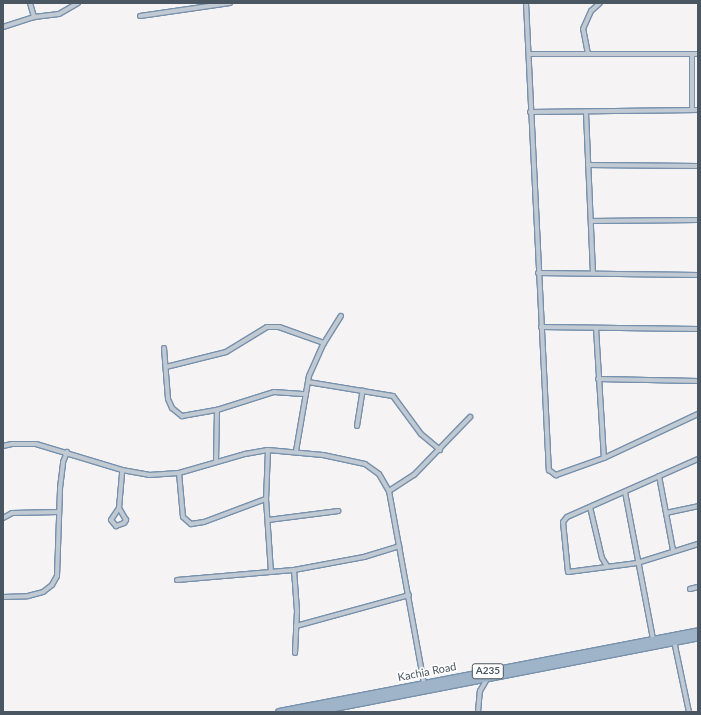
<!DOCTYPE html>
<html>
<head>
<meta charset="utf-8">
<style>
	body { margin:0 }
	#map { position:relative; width:701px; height:715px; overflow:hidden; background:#f5f3f3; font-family:Lato,sans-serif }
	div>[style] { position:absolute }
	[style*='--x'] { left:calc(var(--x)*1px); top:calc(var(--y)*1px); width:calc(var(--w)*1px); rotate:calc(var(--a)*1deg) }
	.roads { filter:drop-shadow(1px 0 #7690ad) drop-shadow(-1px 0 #7690ad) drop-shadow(0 1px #7690ad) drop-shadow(0 -1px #7690ad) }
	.minor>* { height:4px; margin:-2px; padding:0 2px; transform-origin:2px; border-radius:2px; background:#c1cad2 }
	.trunk>* { height:7px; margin:-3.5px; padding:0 3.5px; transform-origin:3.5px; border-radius:3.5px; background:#9fb4c9 }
	span { translate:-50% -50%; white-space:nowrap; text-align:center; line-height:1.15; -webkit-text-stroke:3.5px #fff; paint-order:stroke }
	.shield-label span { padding:1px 3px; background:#fff; border:1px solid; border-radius:3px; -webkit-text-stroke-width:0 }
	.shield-label { font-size:10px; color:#4a5661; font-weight:700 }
	.street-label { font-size:11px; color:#4a5661 }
	.frame { position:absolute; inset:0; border:4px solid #4a5661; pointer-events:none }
</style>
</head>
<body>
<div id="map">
	<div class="roads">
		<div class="minor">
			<i style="--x:30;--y:3;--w:15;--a:74"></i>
			<i style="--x:526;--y:3;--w:468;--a:87.2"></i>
			<i style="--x:549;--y:470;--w:9;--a:36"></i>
			<i style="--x:556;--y:475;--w:51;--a:-19.5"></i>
			<i style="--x:604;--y:458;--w:104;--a:-25.1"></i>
			<i style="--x:140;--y:16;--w:91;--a:-8.2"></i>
			<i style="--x:3;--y:27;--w:33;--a:-18"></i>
			<i style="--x:34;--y:17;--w:25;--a:-7"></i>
			<i style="--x:59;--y:14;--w:22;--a:-30"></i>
			<i style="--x:529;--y:54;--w:169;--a:0"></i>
			<i style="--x:588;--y:54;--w:25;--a:-101"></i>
			<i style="--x:583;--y:29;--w:20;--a:-66"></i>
			<i style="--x:591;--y:11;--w:12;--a:-42"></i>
			<i style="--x:692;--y:54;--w:56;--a:90"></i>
			<i style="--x:530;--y:112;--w:168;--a:-0.7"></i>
			<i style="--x:586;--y:113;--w:160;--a:87.5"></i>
			<i style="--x:588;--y:165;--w:110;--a:0.5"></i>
			<i style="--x:591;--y:221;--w:107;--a:-0.5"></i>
			<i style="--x:538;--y:273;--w:160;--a:0.7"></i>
			<i style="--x:541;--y:327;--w:157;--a:0.7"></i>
			<i style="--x:596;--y:328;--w:130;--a:86.5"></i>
			<i style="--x:164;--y:348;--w:51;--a:85.5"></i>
			<i style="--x:168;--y:399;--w:10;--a:66"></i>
			<i style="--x:172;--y:408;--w:13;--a:39"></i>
			<i style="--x:182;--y:416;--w:36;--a:-10"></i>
			<i style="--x:217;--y:410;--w:60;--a:-17.5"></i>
			<i style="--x:274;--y:392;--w:32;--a:4"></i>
			<i style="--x:166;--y:367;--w:62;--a:-14"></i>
			<i style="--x:226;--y:352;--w:48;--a:-31.4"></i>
			<i style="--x:267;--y:327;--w:12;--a:0"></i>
			<i style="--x:279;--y:327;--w:48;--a:19.6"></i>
			<i style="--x:598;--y:379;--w:100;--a:1.1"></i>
			<i style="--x:308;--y:382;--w:86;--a:9.4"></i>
			<i style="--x:393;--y:396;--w:47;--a:53.6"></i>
			<i style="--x:421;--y:434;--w:25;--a:40"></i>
			<i style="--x:357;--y:426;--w:36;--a:-81"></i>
			<i style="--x:3;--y:446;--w:9;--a:-13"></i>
			<i style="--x:12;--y:444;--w:24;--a:0"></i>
			<i style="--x:36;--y:444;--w:90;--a:16.8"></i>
			<i style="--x:122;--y:470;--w:27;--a:10"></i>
			<i style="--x:149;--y:475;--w:30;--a:-4"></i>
			<i style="--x:179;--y:473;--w:69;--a:-16.1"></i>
			<i style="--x:245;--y:454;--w:23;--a:-10"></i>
			<i style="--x:268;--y:450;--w:55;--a:5.2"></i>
			<i style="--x:323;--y:455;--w:43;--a:12.1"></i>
			<i style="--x:365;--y:464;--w:17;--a:36"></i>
			<i style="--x:379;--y:474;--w:20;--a:60"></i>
			<i style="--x:389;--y:491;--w:195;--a:79.7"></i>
			<i style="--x:268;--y:450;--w:49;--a:92.3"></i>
			<i style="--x:266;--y:499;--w:73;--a:86.1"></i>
			<i style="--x:296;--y:451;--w:76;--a:-80.2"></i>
			<i style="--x:309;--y:376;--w:36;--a:-66"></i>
			<i style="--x:324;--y:343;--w:32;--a:-58"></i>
			<i style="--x:698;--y:459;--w:143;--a:156.1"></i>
			<i style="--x:567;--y:517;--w:6;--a:129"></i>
			<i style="--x:563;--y:522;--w:50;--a:84.3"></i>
			<i style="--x:568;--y:572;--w:70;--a:-7.4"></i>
			<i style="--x:637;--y:563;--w:64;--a:-17.3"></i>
			<i style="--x:216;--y:462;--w:52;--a:-88.9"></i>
			<i style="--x:179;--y:473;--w:44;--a:84.8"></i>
			<i style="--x:183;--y:517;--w:11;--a:41"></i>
			<i style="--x:191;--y:524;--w:13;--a:-9"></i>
			<i style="--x:204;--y:522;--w:66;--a:-20.4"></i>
			<i style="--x:659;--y:476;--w:75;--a:79.3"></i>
			<i style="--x:389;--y:491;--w:30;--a:-33"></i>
			<i style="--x:414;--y:475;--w:81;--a:-46"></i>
			<i style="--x:625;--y:492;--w:150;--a:79.2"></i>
			<i style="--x:590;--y:507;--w:52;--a:76.8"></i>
			<i style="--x:602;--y:558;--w:9;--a:58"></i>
			<i style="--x:119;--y:508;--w:14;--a:124"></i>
			<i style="--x:111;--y:520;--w:8;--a:50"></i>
			<i style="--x:116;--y:526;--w:9;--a:-21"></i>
			<i style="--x:124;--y:523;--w:4;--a:-56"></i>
			<i style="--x:126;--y:520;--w:14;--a:-120"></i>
			<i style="--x:119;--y:508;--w:38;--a:-85"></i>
			<i style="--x:666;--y:513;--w:33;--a:-12"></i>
			<i style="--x:3;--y:518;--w:10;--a:-29"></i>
			<i style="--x:12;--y:513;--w:47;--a:-1.2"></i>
			<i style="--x:268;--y:520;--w:71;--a:-7.3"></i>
			<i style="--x:294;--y:570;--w:41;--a:85.8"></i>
			<i style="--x:297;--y:611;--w:42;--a:92.7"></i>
			<i style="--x:177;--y:580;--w:117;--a:-4.9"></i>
			<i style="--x:294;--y:570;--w:71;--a:-10.5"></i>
			<i style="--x:364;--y:557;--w:37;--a:-17"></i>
			<i style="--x:690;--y:589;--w:8;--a:-14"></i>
			<i style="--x:3;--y:597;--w:25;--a:-2"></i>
			<i style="--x:28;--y:596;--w:16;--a:-15"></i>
			<i style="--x:43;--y:592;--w:11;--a:-38"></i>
			<i style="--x:52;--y:585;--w:10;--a:-61"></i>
			<i style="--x:57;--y:576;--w:88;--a:-88"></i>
			<i style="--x:60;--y:488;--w:26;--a:-83"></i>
			<i style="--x:63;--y:462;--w:11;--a:-68"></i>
			<i style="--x:296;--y:626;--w:117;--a:-15.3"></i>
			<i style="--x:674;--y:641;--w:73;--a:78.1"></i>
			<i style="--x:478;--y:712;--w:21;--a:-85"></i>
			<i style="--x:480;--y:691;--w:16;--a:-60"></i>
		</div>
		<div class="trunk">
			<i style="--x:279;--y:712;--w:427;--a:-10.9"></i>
			<i style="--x:308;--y:712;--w:397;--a:-11"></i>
		</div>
	</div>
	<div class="shield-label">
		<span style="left:488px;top:671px">A235</span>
	</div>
	<div class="street-label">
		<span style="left:427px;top:672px;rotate:-11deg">Kachia Road</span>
	</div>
	<div class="frame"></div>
</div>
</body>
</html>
